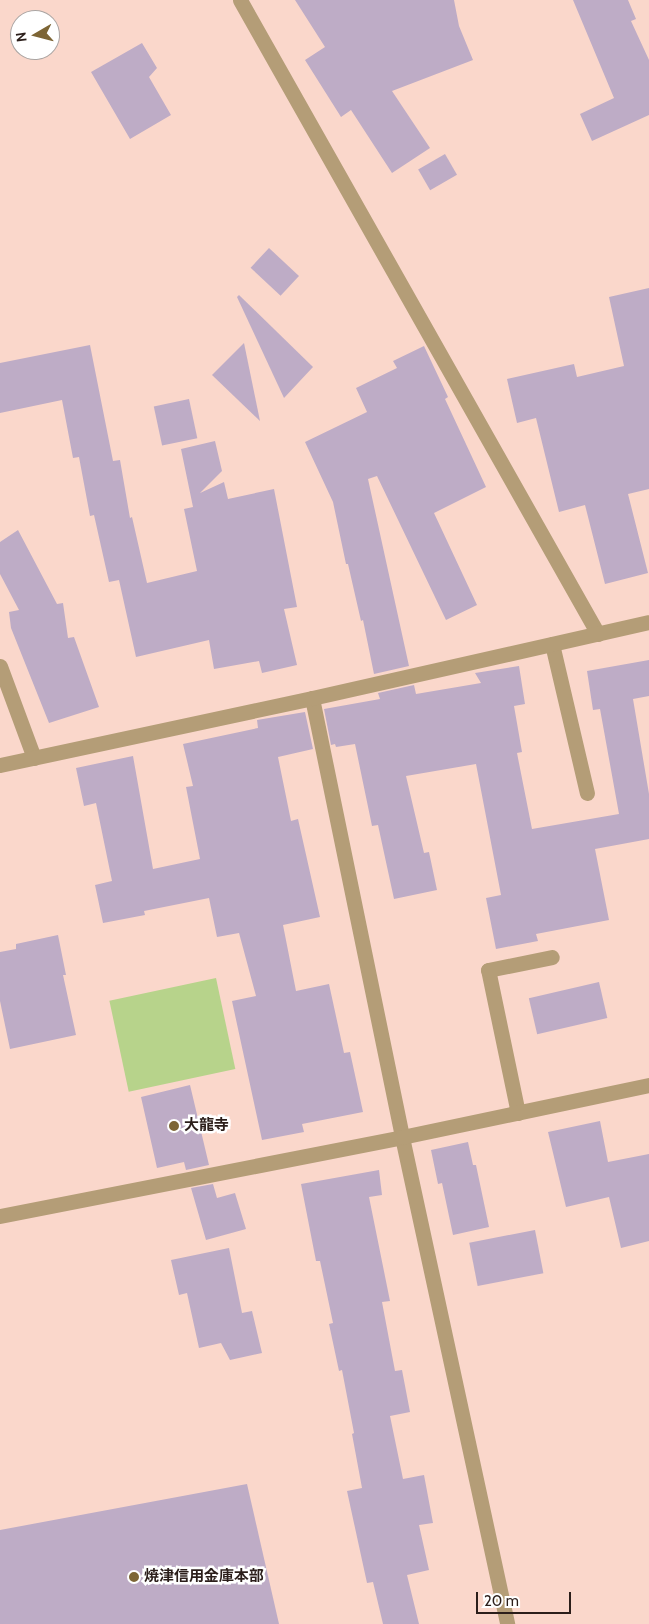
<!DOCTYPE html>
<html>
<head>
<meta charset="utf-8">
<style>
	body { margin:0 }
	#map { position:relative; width:649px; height:1624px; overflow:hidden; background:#fad7cb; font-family:Cabin,"Noto Sans JP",sans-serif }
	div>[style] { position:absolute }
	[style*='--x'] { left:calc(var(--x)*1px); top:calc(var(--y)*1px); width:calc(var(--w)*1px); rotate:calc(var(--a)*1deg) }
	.green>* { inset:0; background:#b7d38b; transform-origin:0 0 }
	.building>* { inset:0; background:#beacc6; transform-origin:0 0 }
	.street>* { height:15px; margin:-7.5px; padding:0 7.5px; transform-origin:7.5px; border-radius:7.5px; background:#b49d77 }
	.dots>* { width:14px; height:14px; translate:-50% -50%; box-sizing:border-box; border:2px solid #fff; border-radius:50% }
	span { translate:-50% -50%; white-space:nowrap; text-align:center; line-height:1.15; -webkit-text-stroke:5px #fff; paint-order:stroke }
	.poi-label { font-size:15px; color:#2b1e1a; font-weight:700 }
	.left { translate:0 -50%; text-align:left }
	.north { position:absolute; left:10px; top:10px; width:50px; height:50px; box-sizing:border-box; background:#fff; border:1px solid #aaa5a3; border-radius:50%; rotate:262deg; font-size:14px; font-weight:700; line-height:20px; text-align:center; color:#2b1e1a }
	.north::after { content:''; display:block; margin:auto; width:18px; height:22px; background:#7d6535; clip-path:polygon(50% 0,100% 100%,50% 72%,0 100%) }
	.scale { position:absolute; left:476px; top:1592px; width:95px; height:22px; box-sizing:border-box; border:2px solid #2b1e1a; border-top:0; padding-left:6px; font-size:15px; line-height:18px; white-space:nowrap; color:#2b1e1a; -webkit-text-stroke:4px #fff; paint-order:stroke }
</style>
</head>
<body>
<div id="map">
	<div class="green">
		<i style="left:216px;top:978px;width:93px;height:109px;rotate:78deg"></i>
	</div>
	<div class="building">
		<i style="clip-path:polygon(295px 0,454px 0,459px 26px,473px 60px,392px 91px,430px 148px,392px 173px,351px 110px,341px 117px,305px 60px,325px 47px)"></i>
		<i style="clip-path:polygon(573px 0,628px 0,636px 19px,631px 21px,649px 60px,649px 115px,592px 141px,580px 114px,614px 98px)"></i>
		<i style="clip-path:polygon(142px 43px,157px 68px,149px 77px,171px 115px,130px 139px,91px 72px)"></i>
		<i style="left:445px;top:154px;width:24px;height:31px;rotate:60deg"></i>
		<i style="left:269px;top:248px;width:41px;height:27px;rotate:43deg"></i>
		<i style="clip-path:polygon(649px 288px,649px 489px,628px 494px,648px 573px,605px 584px,585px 505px,559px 512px,536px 418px,517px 423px,507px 379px,574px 364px,577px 377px,624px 366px,609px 297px)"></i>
		<i style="clip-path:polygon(239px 295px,313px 367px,284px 398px,237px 297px)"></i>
		<i style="clip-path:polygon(244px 343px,260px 421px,212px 375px)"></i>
		<i style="clip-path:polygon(90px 345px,113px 461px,120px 460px,130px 518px,132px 517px,147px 583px,197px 571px,184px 509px,193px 507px,181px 449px,215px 441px,222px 471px,200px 493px,224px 482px,228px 499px,274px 489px,297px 607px,284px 609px,297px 665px,262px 673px,259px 661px,214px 669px,209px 640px,136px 657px,119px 580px,109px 582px,94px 515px,90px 516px,79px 457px,73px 458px,62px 400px,0 413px,0 363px)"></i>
		<i style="clip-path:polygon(424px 346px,448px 397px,445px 399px,486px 487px,434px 513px,477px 605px,446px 620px,377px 476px,368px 479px,409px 666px,374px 674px,363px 620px,361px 621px,348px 564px,346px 564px,333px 502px,305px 442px,367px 412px,356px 388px,397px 368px,393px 361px)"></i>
		<i style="left:189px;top:399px;width:40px;height:36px;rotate:78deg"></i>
		<i style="clip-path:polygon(18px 530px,57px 604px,63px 603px,68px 638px,74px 637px,99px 707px,49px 723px,11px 628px,9px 612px,19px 610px,0 574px,0 542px)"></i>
		<i style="clip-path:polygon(649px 660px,649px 696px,633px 699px,649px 794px,649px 839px,595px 849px,609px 920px,536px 934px,538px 941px,496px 949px,486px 898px,501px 895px,476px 764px,406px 776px,424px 853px,429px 852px,437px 890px,394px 899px,378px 825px,372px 826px,355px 744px,336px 747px,335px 744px,331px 745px,324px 709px,380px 699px,378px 693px,414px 685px,416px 694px,481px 683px,475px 673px,519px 666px,525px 704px,514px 706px,522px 752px,517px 753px,532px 829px,619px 814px,600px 709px,593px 710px,587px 671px)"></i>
		<i style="clip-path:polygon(305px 712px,313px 749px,278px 757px,291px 821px,298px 819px,320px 917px,283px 925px,296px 991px,329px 984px,344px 1053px,350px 1052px,363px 1112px,302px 1124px,304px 1132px,262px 1140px,232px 1001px,256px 996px,239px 933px,217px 937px,209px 898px,144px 911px,145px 915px,103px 923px,95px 885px,112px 881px,96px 803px,84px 806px,76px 768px,133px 756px,153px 869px,200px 859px,186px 787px,193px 786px,183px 744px,258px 728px,257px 720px)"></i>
		<i style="clip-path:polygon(58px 935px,66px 975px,63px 975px,76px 1035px,10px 1049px,0 1001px,0 952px,16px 949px,16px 944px)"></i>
		<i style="left:599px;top:982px;width:37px;height:72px;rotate:77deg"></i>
		<i style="clip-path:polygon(190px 1085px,209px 1165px,186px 1170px,184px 1162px,157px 1168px,141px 1097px)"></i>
		<i style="clip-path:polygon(600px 1121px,608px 1162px,649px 1154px,649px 1241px,621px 1248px,609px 1197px,566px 1207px,548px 1132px)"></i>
		<i style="clip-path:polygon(468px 1142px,473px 1165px,476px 1165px,489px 1227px,453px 1235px,442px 1183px,438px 1184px,431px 1150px)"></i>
		<i style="clip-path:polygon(379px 1170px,382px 1195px,369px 1197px,390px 1301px,382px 1302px,395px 1371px,402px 1370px,410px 1412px,390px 1416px,403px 1479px,424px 1475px,433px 1523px,419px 1525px,429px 1570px,407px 1575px,419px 1624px,383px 1624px,373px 1582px,367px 1583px,347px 1491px,362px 1488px,352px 1434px,354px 1433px,342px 1370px,339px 1371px,329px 1324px,333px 1323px,320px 1261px,316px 1261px,301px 1184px)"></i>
		<i style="clip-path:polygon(213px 1184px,217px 1198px,235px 1193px,246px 1229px,206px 1240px,191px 1188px)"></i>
		<i style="left:535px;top:1230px;width:44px;height:67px;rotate:79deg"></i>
		<i style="clip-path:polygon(229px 1248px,242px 1313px,252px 1311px,262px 1353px,230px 1360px,221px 1343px,199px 1348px,187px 1293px,179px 1295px,171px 1260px)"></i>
		<i style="clip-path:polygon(247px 1484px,279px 1624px,0 1624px,0 1530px)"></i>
	</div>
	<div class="street">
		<i style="--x:240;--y:0;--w:728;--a:60.55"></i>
		<i style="--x:552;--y:644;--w:153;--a:76.8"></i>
		<i style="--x:0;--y:666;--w:98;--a:69.7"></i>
		<i style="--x:312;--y:698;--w:448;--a:78.4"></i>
		<i style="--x:402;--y:1137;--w:498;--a:77.8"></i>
		<i style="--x:0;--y:765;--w:319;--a:-12.1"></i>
		<i style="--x:312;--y:698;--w:345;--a:-12.7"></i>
		<i style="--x:518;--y:1113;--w:146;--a:-101.8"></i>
		<i style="--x:488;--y:970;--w:65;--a:-11.5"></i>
		<i style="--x:0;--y:1216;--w:410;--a:-11.1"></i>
		<i style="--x:402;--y:1137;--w:252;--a:-11.9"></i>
	</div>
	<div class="dots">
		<i style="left:174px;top:1126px;background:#7d6535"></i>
		<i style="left:134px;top:1577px;background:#7d6535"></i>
	</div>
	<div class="poi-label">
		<span class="left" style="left:184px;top:1126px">大龍寺</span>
		<span class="left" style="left:144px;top:1577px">焼津信用金庫本部</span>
	</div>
	<div class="north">N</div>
	<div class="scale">20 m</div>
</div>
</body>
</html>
